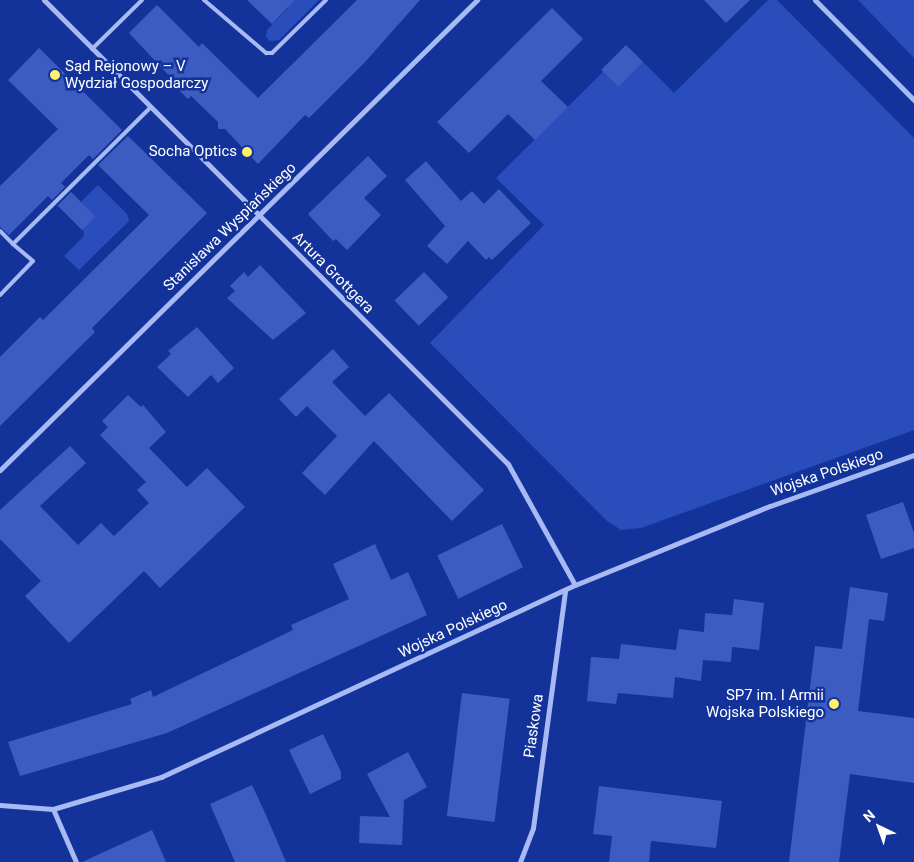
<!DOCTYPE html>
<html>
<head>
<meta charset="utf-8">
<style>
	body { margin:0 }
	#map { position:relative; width:914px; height:862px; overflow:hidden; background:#13339b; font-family:Roboto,sans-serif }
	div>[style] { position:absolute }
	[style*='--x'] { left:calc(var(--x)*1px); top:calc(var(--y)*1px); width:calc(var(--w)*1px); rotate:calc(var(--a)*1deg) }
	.green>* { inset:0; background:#294dbb }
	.building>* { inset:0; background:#3c5cc2; transform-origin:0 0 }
	.service>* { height:4px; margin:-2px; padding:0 2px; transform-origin:2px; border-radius:2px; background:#a7baf4 }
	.minor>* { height:5px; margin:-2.5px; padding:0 2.5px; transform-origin:2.5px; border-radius:2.5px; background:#a7baf4 }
	.dots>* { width:14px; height:14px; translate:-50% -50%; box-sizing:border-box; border:2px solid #13339b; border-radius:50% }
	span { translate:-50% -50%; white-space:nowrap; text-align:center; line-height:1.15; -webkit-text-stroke:5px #13339b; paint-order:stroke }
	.poi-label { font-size:15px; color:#fff }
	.left { translate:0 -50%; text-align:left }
	.right { translate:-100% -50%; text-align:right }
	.street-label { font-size:15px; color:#fff }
	.north { position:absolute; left:854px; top:802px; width:50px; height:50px; -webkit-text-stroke:4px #13339b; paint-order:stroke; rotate:318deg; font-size:14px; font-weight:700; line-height:20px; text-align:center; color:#fff }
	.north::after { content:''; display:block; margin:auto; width:18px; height:22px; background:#fff; clip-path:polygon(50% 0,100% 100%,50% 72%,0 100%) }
</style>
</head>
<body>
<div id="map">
	<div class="green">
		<i style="clip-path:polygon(289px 0,319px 0,279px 40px,270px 41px,266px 37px,267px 30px,288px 8px)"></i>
		<i style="clip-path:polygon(768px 0,777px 0,914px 138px,914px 430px,641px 528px,621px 530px,607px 521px,430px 343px,544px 225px,496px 178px,628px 47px,674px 93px)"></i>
		<i style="clip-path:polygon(858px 0,914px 0,914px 58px)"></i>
		<i style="clip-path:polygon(98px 185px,127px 214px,129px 221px,79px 270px,64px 256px,84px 236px,83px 230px,95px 217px,81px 202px)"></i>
	</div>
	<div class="building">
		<i style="clip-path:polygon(247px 0,295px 0,272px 24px)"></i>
		<i style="clip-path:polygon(357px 0,420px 0,366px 61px,309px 118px,305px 115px,258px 164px,225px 129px,218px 129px,218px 122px,191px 96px,188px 99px,174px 85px,176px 83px,129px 33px,157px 5px,199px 47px,202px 43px,258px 98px)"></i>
		<i style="clip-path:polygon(704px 0,750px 0,726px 23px)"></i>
		<i style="clip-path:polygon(552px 8px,583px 39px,541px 81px,568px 107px,535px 140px,508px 114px,469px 153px,437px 122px)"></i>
		<i style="left:626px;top:45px;width:24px;height:35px;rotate:45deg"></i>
		<i style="clip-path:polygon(39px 48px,122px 130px,93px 159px,89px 155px,61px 183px,65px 187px,52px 200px,48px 196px,9px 235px,0 227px,0 186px,58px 129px,8px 80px)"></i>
		<i style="clip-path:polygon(128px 136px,207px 213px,92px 328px,95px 332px,0 426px,0 357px,40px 317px,43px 320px,149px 215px,98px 165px)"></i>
		<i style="clip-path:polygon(368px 156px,387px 176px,364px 198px,381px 215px,347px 250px,336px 239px,333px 241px,308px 214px)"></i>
		<i style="clip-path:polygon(426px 161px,461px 201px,472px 191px,484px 204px,499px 189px,531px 223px,492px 260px,489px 257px,486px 260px,468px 241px,447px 264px,427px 246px,445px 226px,405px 180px)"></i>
		<i style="left:71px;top:192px;width:35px;height:19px;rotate:45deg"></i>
		<i style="clip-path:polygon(260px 265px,306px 313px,273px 340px,227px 298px,235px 291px,230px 286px,244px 272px,248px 277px)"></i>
		<i style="left:424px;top:272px;width:35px;height:41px;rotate:46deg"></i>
		<i style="clip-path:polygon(197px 327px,234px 368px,218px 383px,211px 375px,188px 397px,157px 367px,171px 354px,168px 351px)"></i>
		<i style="clip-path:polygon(333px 349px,349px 367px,332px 382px,365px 416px,389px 393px,484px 490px,452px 521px,374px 441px,325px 495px,302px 473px,337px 436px,307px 406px,296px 417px,279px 399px)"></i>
		<i style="clip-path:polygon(128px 395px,141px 407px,143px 405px,166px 432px,149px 448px,187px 487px,207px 468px,245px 507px,160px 588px,144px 571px,69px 643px,25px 596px,41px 581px,0 539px,0 510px,70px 446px,86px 463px,40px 506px,78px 545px,101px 523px,114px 536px,149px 503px,137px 490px,146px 482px,100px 435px,108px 427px,102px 421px)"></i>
		<i style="clip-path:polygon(903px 502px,914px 533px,914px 548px,881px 559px,866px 515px)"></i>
		<i style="left:502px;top:524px;width:48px;height:72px;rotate:64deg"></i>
		<i style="clip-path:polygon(375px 544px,391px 580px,408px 572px,427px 615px,167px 733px,20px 776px,8px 742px,132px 704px,130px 699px,151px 690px,153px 697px,293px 630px,291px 625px,349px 599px,333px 564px)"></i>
		<i style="clip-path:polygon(850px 587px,888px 593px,884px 621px,869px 619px,858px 711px,914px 718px,914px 783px,850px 774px,839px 862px,789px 862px,815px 646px,842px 649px)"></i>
		<i style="clip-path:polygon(734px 599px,764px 603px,759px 650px,732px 647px,731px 662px,703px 660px,701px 681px,675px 677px,673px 698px,618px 693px,616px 704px,587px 701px,591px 657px,619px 659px,621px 644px,676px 650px,679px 629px,704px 632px,705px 613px,732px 615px)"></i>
		<i style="left:462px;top:693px;width:48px;height:124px;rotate:7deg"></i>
		<i style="clip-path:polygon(323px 734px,341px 772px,341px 779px,310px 794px,289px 750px)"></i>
		<i style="clip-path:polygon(408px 752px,427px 787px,404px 800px,402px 845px,359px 843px,360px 816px,390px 817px,367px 774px)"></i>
		<i style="clip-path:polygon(252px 785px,266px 815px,286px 862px,235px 862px,210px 804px)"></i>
		<i style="clip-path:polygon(599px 786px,722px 801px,716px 848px,651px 841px,649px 862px,609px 862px,612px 836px,593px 834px)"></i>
		<i style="clip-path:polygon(152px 830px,166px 862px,82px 862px)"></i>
	</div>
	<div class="service">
		<i style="--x:204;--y:0;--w:82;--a:40.5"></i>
		<i style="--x:266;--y:53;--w:6;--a:0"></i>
		<i style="--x:272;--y:53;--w:76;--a:-44.5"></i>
		<i style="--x:92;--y:49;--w:70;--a:-44.4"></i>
		<i style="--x:0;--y:231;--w:18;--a:45"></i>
		<i style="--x:13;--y:244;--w:193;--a:-44.8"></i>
		<i style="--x:0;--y:295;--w:47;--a:-45.9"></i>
		<i style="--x:33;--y:261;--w:26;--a:-140"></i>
	</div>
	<div class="minor">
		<i style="--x:44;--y:0;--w:656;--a:45"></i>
		<i style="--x:508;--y:464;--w:138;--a:61"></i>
		<i style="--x:815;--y:0;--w:141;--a:45.3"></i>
		<i style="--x:0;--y:470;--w:670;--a:-44.58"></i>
		<i style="--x:0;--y:805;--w:53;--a:4.3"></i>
		<i style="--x:53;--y:809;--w:113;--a:-16.5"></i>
		<i style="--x:161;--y:777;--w:456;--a:-24.9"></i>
		<i style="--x:575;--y:585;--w:210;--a:-22.1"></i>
		<i style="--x:770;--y:506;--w:153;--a:-19.5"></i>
		<i style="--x:53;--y:809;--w:58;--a:66.5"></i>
		<i style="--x:520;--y:862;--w:36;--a:-69"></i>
		<i style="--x:533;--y:828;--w:239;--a:-82.3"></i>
	</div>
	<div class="dots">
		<i style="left:55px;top:75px;background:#fff26a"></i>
		<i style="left:247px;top:152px;background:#fff26a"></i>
		<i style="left:834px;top:704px;background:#fff26a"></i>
	</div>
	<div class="poi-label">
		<span class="left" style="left:65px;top:75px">Sąd Rejonowy – V<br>Wydział Gospodarczy</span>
		<span class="right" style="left:237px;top:152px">Socha Optics</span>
		<span class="right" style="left:824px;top:704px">SP7 im. I Armii<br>Wojska Polskiego</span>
	</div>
	<div class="street-label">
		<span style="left:230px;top:227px;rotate:-44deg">Stanisława Wyspiańskiego</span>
		<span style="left:333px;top:273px;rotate:45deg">Artura Grottgera</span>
		<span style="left:827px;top:473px;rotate:-19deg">Wojska Polskiego</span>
		<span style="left:453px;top:629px;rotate:-25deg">Wojska Polskiego</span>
		<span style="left:534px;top:726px;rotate:-82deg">Piaskowa</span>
	</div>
	<div class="north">N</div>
</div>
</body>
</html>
